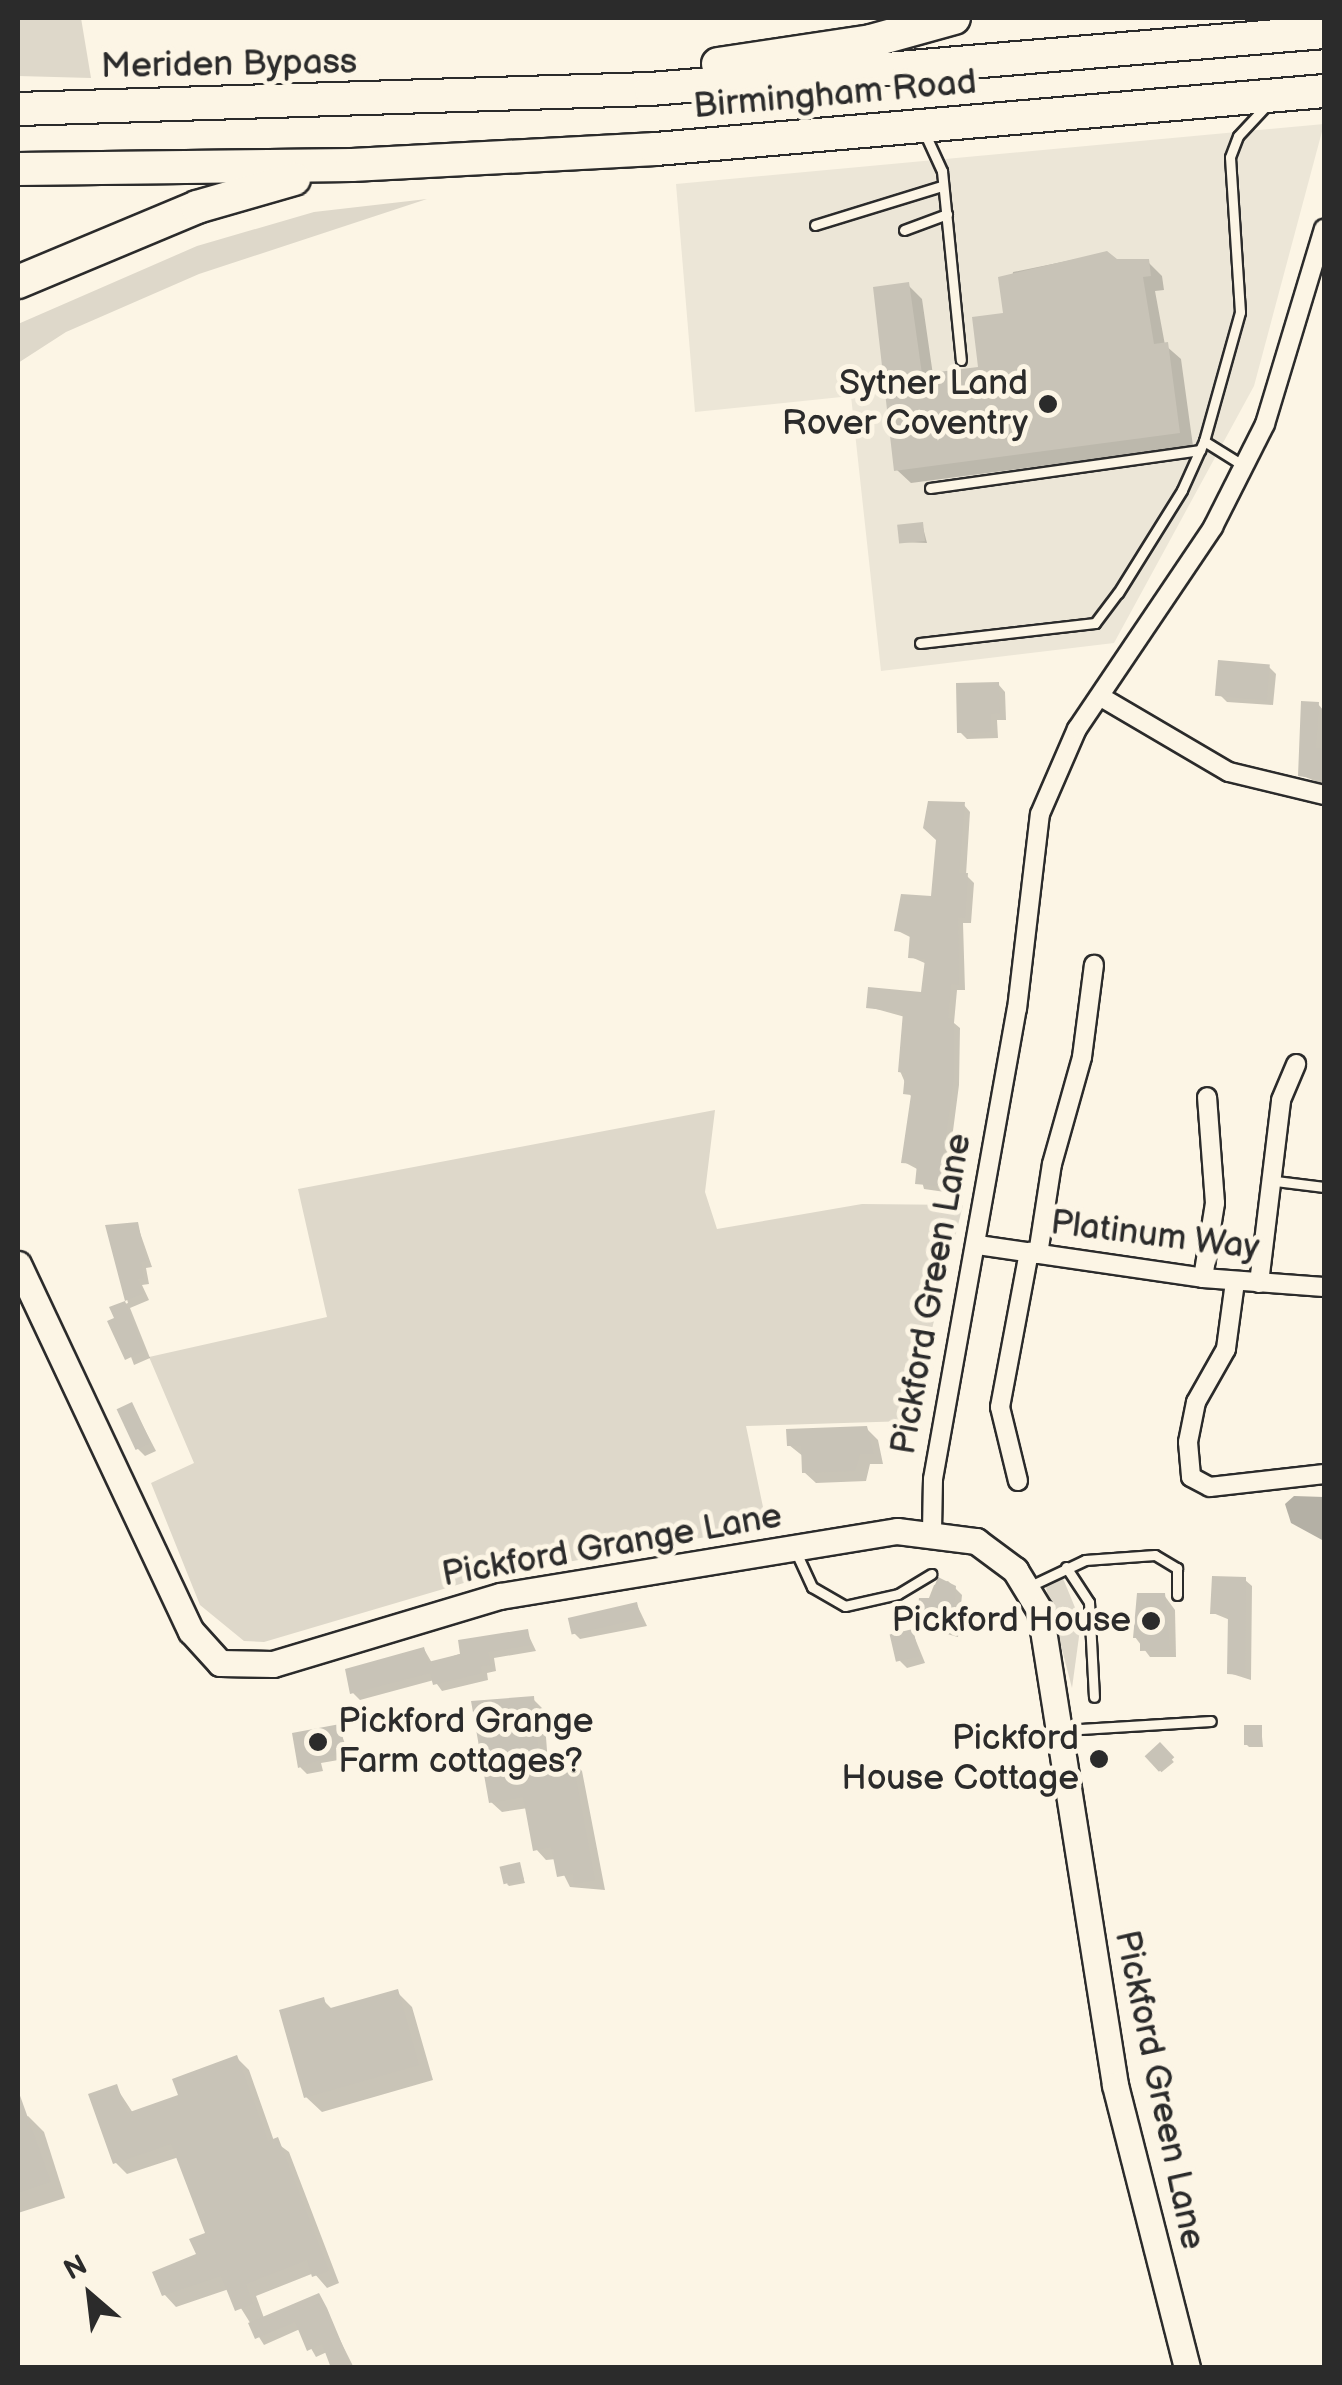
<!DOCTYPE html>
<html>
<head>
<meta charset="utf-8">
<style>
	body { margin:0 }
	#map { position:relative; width:1342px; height:2385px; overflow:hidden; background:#fcf5e5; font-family:"Balsamiq Sans",sans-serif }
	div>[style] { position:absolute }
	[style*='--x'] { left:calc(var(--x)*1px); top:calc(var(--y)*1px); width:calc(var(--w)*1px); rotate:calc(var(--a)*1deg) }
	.built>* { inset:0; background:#ece6d7 }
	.green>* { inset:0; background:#ded8ca }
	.water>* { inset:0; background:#b4b0a5 }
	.shadow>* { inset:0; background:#0003; transform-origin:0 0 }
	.building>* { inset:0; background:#c8c3b7; transform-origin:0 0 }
	.roads { filter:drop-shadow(2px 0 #2b2b2b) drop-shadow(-2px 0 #2b2b2b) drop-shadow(0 2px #2b2b2b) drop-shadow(0 -2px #2b2b2b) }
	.lane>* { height:9px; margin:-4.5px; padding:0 4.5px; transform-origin:4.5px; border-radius:4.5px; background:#fcf5e5 }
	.street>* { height:18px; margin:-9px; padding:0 9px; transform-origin:9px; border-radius:9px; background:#fcf5e5 }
	.secondary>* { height:25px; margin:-12.5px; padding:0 12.5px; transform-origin:12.5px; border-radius:12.5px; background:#fcf5e5 }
	.highway>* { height:32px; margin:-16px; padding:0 16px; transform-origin:16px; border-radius:16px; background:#fcf5e5 }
	.dots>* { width:28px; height:28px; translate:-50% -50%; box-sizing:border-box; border:5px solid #fcf5e5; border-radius:50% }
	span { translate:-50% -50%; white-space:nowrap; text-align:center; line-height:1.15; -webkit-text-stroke:10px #fcf5e5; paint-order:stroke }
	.street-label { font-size:35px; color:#2b2b2b }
	.poi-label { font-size:35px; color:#2b2b2b }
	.right { translate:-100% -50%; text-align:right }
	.left { translate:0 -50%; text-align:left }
	.frame { position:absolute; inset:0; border:20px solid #2b2b2b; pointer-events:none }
	.north { position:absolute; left:40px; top:2245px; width:100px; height:100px; -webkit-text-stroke:8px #fcf5e5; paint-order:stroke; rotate:332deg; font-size:28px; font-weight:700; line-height:40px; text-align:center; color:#2b2b2b }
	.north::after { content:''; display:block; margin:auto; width:35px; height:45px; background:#2b2b2b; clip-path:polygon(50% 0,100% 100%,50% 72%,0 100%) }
</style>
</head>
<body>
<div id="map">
	<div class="built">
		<i style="clip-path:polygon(1324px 124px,1254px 386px,1114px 643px,881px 671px,851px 396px,695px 412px,676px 184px)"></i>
	</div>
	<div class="green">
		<i style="clip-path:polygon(18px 18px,81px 18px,91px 78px,18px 76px)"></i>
		<i style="clip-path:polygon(427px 199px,199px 274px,66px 332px,18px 363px,18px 324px,197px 246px,314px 212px)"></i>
		<i style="clip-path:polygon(715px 1110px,705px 1192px,717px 1229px,862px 1204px,963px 1205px,909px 1421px,746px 1426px,767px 1526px,484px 1577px,264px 1642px,244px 1641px,200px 1605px,151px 1483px,194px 1463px,149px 1357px,327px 1317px,298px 1189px)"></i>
		<i style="clip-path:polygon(1062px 1576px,1081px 1622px,1072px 1688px,1045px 1584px)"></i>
	</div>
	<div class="water">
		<i style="clip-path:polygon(1294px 1496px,1324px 1497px,1324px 1541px,1291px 1523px,1285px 1504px)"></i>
	</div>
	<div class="shadow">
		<i style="clip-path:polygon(1106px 253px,1116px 261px,1148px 262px,1162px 276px,1164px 290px,1155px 291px,1165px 345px,1181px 359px,1193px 446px,911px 483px,897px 470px,908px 285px,922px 299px,933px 375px,981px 369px,1006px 315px,1013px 272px)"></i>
		<i style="clip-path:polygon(922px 524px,927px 543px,901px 542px)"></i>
		<i style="clip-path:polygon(1269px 667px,1276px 674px,1273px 705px,1227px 702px,1220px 695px)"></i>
		<i style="clip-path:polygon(998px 684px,1005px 692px,1006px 720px,997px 720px,998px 738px,967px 739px,960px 732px)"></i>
		<i style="clip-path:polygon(1318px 704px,1324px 711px,1324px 785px,1301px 775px)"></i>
		<i style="clip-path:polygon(964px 805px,970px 812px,966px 875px,974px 883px,971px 923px,963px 923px,965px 990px,957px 990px,954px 1023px,960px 1028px,959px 1085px,945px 1192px,924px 1189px,919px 1170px,904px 1162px,913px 1101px,900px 1071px,905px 1017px,869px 1007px,923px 995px,927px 964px,911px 957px,912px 938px,896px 930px,933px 899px)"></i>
		<i style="clip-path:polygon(137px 1224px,152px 1267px,146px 1268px,149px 1284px,142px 1285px,149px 1300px,130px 1308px,150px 1358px,134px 1365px,113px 1308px,128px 1303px,108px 1227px)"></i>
		<i style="clip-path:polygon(132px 1405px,156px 1451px,145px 1456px,138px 1449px)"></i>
		<i style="clip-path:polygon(866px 1428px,878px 1440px,883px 1464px,870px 1464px,866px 1481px,816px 1483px,804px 1472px,804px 1457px,789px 1445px)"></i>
		<i style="clip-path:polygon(1245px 1580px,1252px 1586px,1251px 1680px,1229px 1673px,1230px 1620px,1213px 1613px)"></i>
		<i style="clip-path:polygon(948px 1581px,962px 1595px,958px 1637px,918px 1626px,934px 1585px)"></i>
		<i style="clip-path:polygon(1164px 1595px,1175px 1610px,1176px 1657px,1150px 1657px,1135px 1637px)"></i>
		<i style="clip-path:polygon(637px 1605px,647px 1626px,580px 1639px,573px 1632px)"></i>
		<i style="clip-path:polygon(912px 1631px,925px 1663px,907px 1668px,900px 1661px)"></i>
		<i style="clip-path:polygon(527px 1632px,536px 1651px,494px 1658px,496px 1671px,487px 1673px,488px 1680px,442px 1691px,434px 1680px,360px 1700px,353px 1693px,424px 1649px,432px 1663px)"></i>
		<i style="clip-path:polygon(533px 1699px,544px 1710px,548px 1764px,571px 1760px,582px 1771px,605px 1890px,570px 1887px,556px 1859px,546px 1860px,536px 1849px,528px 1808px,502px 1812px,491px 1802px)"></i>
		<i style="clip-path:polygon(339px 1727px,350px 1758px,321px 1763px,323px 1771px,307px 1774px,300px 1767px)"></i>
		<i style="clip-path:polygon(1261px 1727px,1263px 1747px,1249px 1747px,1246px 1744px)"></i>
		<i style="left:1160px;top:1745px;width:22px;height:16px;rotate:51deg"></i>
		<i style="clip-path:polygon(519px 1865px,525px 1883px,509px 1886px,507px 1884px)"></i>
		<i style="clip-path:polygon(397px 1992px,412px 2007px,433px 2080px,322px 2112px,306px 2097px,323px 2000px,333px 2010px)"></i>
		<i style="clip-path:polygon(237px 2058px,249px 2070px,274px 2141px,289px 2152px,339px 2283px,327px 2288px,314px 2273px,256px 2296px,264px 2318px,318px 2296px,354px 2368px,334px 2368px,327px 2352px,316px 2357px,300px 2329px,264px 2345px,229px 2289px,176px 2307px,164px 2294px,199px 2256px,208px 2234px,179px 2157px,127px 2174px,115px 2162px,116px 2087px,133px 2113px,181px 2097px)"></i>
		<i style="clip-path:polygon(28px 2116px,44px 2132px,65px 2198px,18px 2213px,18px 2120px)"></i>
	</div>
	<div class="building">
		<i style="clip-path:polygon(1107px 251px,1117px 259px,1149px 259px,1151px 276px,1143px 277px,1154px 344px,1168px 342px,1180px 433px,894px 471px,873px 287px,909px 282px,922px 374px,978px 367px,972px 317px,1003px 313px,998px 277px)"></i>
		<i style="left:923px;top:522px;width:19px;height:26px;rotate:84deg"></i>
		<i style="left:1218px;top:660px;width:52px;height:36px;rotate:5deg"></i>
		<i style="clip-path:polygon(999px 682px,1000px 713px,991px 714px,991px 732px,957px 733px,956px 683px)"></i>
		<i style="clip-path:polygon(1301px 701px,1319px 702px,1316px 748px,1324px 749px,1324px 780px,1298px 776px)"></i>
		<i style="clip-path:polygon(928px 801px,965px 802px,959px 873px,968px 873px,965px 918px,958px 917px,959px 985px,951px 984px,948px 1018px,954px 1019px,954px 1077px,939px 1186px,915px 1184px,917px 1164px,901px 1163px,911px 1095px,903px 1094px,905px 1073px,898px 1072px,903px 1012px,866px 1008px,868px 987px,921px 992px,925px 959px,908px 958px,910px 933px,894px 931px,901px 894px,931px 896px,936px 840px,923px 828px)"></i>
		<i style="clip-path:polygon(138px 1222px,146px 1261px,141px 1262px,144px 1278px,138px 1279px,144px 1293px,125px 1301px,144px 1351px,125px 1360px,107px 1321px,114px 1318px,109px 1307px,125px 1301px,105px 1225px)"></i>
		<i style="left:132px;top:1402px;width:45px;height:17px;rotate:65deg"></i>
		<i style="clip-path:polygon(867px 1426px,874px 1454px,860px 1454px,855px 1471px,802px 1473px,801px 1446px,787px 1446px,786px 1429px)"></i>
		<i style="clip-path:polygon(1212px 1576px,1246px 1577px,1245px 1675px,1227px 1674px,1228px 1614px,1210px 1614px)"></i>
		<i style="clip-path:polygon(938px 1577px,956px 1586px,952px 1631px,916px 1627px,919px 1598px,930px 1598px)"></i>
		<i style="clip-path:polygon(1137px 1593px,1165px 1593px,1170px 1650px,1140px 1651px,1140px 1638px,1133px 1638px)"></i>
		<i style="left:637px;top:1602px;width:17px;height:71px;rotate:77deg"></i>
		<i style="clip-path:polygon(528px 1629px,531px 1645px,488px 1652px,491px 1665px,481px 1666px,482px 1673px,433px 1685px,430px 1673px,350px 1694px,345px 1669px,424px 1647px,428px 1662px,460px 1654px,458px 1640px)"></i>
		<i style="left:913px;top:1629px;width:28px;height:24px;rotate:77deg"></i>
		<i style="clip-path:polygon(534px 1696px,539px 1763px,572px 1757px,595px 1880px,574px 1884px,573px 1874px,557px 1877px,551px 1847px,533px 1851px,523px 1797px,489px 1803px,471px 1701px)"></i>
		<i style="clip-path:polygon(340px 1724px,345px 1751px,298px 1768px,292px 1733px)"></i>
		<i style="left:1244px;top:1725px;width:18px;height:20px"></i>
		<i style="left:1160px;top:1742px;width:21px;height:21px;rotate:47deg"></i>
		<i style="left:520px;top:1862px;width:18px;height:21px;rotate:77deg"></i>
		<i style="clip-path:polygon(398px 1989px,419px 2065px,304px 2098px,279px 2010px,324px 1997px,327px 2009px)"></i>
		<i style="clip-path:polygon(237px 2055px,268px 2141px,278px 2137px,329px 2271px,312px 2277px,307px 2260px,246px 2284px,253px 2304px,235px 2311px,221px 2276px,162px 2296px,152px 2272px,196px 2254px,189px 2239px,205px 2233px,171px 2144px,113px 2164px,88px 2094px,117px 2084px,127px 2113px,178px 2095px,172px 2079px)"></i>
		<i style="clip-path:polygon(18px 2090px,51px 2182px,18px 2193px)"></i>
		<i style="clip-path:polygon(319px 2293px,327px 2308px,352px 2368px,331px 2368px,322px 2344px,307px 2351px,295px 2322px,255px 2339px,248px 2323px)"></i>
	</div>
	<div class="roads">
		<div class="lane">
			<i style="--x:925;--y:134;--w:41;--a:65.3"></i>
			<i style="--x:942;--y:171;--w:190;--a:84.3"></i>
			<i style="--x:815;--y:225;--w:133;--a:-17.1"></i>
			<i style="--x:904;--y:230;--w:46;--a:-20.4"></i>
			<i style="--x:1204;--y:441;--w:47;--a:32"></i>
			<i style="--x:930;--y:488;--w:273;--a:-8"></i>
			<i style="--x:920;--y:643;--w:176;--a:-6.5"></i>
			<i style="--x:1095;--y:623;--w:38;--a:-53"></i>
			<i style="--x:1118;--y:593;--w:121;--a:-58.1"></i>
			<i style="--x:1182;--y:490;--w:54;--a:-65.8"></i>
			<i style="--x:1204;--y:441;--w:134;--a:-74.4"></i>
			<i style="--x:1240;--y:312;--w:155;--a:-93.7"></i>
			<i style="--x:1230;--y:157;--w:22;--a:-69"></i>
			<i style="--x:1238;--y:136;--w:41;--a:-47"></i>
			<i style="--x:1276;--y:1181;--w:48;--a:7.1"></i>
			<i style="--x:795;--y:1550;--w:41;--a:65.3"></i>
			<i style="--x:812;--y:1587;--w:38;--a:30"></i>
			<i style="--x:845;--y:1606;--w:54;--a:-12.8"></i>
			<i style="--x:898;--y:1594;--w:39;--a:-31"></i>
			<i style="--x:1066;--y:1567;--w:42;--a:56.7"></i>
			<i style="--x:1089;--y:1602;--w:95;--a:87"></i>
			<i style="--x:1028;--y:1587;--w:63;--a:-25.3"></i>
			<i style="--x:1085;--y:1560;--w:70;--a:-4.1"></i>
			<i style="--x:1155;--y:1555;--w:26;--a:31"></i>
			<i style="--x:1177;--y:1568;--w:27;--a:90"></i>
			<i style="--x:1064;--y:1730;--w:147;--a:-3.5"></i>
		</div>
		<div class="street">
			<i style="--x:1101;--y:697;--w:148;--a:30.4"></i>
			<i style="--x:1229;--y:772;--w:98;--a:13.6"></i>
			<i style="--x:978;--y:1245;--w:227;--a:8.3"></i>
			<i style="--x:1203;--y:1278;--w:121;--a:4.3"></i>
			<i style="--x:1038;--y:1254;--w:91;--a:-81.2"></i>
			<i style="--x:1052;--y:1164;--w:111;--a:-74.3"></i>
			<i style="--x:1082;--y:1057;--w:93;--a:-82.6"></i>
			<i style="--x:1203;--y:1278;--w:76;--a:-80.9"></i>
			<i style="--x:1215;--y:1203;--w:106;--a:-94.3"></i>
			<i style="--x:1235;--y:1282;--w:68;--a:97.7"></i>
			<i style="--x:1226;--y:1349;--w:61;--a:119.5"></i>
			<i style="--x:1196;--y:1402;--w:41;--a:101.3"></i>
			<i style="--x:1188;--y:1442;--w:35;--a:85"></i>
			<i style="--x:1191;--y:1477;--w:21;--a:28"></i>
			<i style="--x:1210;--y:1487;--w:115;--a:-6.5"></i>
			<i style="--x:1259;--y:1283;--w:184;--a:-83.1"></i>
			<i style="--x:1281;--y:1100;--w:39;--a:-67"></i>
			<i style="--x:1018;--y:1481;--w:76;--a:-103.7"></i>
			<i style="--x:1000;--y:1407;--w:158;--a:-79.4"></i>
			<i style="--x:932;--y:1531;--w:52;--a:-88.9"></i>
			<i style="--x:933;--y:1479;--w:477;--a:-79.9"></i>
			<i style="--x:1017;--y:1009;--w:196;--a:-83.3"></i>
			<i style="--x:1040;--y:814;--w:93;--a:-66.5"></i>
			<i style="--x:1077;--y:729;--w:244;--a:-56"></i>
			<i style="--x:1213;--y:527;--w:115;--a:-63.2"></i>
			<i style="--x:1265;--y:424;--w:204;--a:-73.2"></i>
		</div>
		<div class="secondary">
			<i style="--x:18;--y:1264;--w:406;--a:64.8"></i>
			<i style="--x:191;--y:1631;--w:43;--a:47.8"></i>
			<i style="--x:220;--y:1663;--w:53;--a:1.1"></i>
			<i style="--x:273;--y:1664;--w:237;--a:-16.7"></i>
			<i style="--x:500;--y:1596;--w:402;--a:-9.3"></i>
			<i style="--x:897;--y:1531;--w:80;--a:7.2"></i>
			<i style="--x:976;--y:1541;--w:49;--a:36.6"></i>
			<i style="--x:1015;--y:1570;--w:48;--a:58.6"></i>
			<i style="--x:1040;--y:1611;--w:480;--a:81"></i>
			<i style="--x:1115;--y:2085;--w:292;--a:75.7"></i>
		</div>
		<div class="highway">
			<i style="--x:718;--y:64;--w:155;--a:-8.5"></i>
			<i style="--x:871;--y:41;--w:86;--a:-15.5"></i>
			<i style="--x:18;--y:109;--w:633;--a:-1.81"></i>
			<i style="--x:651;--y:89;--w:675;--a:-4.84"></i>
			<i style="--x:18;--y:169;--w:334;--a:-0.7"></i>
			<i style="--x:352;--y:165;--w:304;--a:-3"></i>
			<i style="--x:656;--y:149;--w:671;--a:-4.96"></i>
			<i style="--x:18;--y:282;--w:194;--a:-22.7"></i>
			<i style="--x:197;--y:207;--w:101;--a:-16.1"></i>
		</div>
	</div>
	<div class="dots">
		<i style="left:1048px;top:404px;background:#2b2b2b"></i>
		<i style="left:1151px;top:1621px;background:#2b2b2b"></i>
		<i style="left:318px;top:1742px;background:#2b2b2b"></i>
		<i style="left:1099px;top:1759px;background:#2b2b2b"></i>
	</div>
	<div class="street-label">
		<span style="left:229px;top:65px;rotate:-1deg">Meriden Bypass</span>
		<span style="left:835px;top:95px;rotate:-5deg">Birmingham Road</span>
		<span style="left:1155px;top:1236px;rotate:7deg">Platinum Way</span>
		<span style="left:932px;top:1294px;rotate:-80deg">Pickford Green Lane</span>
		<span style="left:612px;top:1546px;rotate:-10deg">Pickford Grange Lane</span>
		<span style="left:1159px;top:2090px;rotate:78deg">Pickford Green Lane</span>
	</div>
	<div class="poi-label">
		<span class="right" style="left:1028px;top:404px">Sytner Land<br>Rover Coventry</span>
		<span class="right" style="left:1131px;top:1621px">Pickford House</span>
		<span class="left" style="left:338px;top:1742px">Pickford Grange<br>Farm cottages?</span>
		<span class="right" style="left:1079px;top:1759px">Pickford<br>House Cottage</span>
	</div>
	<div class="frame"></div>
	<div class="north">N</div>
</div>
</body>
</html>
